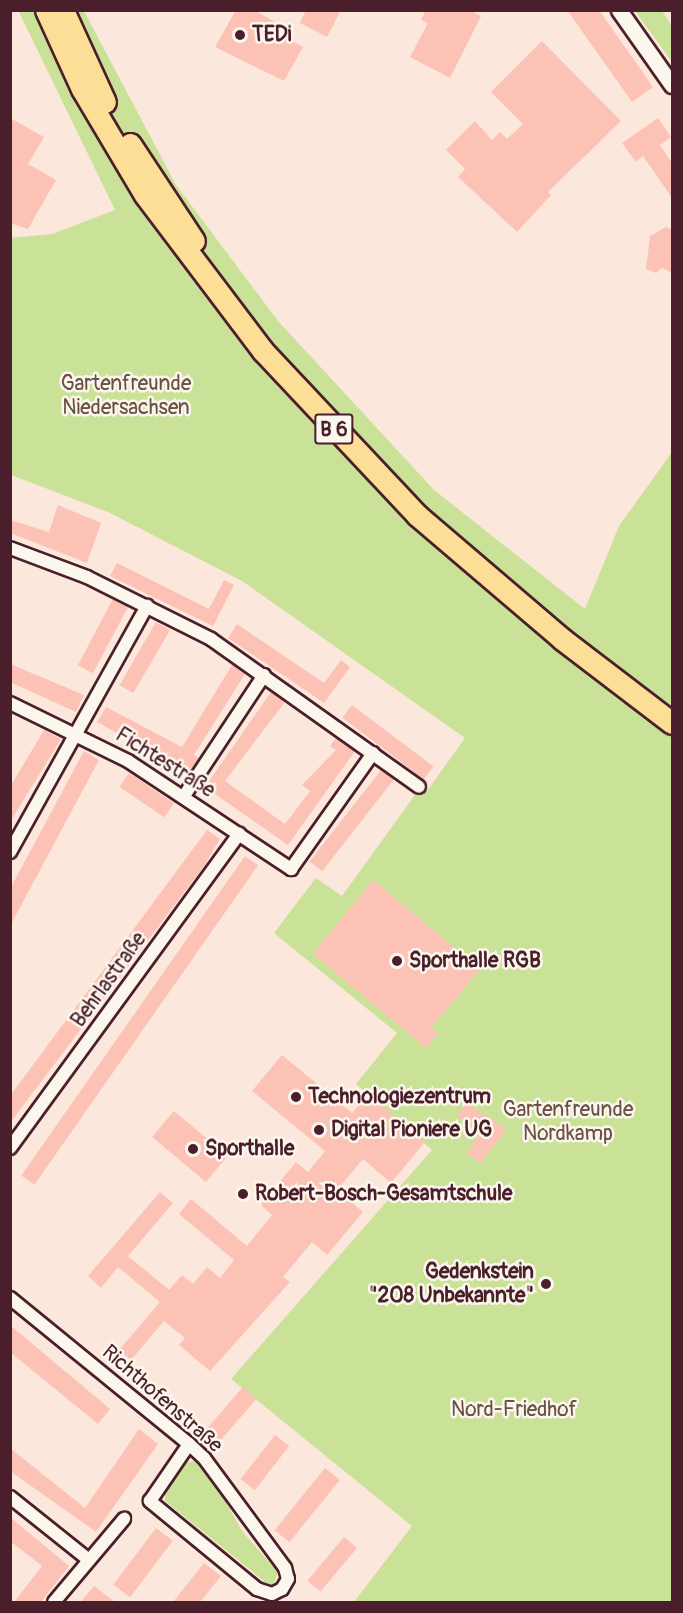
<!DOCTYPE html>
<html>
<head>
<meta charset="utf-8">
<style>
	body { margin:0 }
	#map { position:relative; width:683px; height:1613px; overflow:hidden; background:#fce7dc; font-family:Pangolin,sans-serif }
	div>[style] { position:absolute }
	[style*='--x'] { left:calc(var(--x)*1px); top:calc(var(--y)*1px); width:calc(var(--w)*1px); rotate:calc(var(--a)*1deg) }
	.green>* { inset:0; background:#cae298 }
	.building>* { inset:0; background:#fdc2b6; transform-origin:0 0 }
	.roads { filter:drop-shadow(2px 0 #4a1f2b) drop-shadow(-2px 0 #4a1f2b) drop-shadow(0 2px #4a1f2b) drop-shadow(0 -2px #4a1f2b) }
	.minor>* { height:12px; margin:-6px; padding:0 6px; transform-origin:6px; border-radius:6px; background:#fbf7ec }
	.tertiary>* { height:15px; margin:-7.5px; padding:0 7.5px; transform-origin:7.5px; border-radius:7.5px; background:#fbf7ec }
	.trunk>* { height:21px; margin:-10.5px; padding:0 10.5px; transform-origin:10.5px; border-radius:10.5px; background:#fdde96 }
	.dots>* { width:16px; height:16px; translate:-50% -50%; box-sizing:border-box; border:3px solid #fbf7ec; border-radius:50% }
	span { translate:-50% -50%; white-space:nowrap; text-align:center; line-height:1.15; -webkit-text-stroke:5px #fbf7ec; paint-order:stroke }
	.shield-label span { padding:2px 4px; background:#fbf7ec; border:2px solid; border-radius:4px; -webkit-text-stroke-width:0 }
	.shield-label { font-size:20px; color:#4a1f2b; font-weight:700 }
	.poi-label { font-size:21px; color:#4a1f2b; font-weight:700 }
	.left { translate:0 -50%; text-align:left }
	.right { translate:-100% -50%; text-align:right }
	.park-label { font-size:21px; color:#6a5046 }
	.street-label { font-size:21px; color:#4a1f2b }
	.frame { position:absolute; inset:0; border:12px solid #4a1f2b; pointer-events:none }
</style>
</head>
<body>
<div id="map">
	<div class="green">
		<i style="clip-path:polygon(18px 10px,84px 11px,176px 185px,278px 321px,434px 490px,585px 609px,619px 526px,672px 452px,672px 1602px,354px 1602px,412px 1526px,231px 1379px,432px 1150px,356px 1084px,397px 1033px,274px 933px,316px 878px,342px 896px,417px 792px,427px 791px,465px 738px,242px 581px,108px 512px,11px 475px,11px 238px,52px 234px,115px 210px)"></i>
		<i style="clip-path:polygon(635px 11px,662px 11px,672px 26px,672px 62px)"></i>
		<i style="clip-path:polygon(194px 1461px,208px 1471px,242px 1531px,278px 1572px,273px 1586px,256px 1584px,264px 1581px,165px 1501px,165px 1486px,168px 1489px,184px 1463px)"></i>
	</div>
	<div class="building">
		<i style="clip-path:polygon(236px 10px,254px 10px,275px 22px,271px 29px,303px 47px,284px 81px,215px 47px)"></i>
		<i style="clip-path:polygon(306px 10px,341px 10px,327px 37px,300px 23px)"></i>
		<i style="clip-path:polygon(426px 10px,470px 10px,481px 16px,450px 78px,410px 57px,428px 23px,421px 20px)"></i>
		<i style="clip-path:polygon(567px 10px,599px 10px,653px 87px,632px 102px)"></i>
		<i style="clip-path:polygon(542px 41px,621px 121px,548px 192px,551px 195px,517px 232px,458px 177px,465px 169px,446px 150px,475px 121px,492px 140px,500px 132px,507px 139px,523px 124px,491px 92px)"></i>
		<i style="clip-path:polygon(10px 118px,44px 137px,28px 164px,56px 180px,28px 229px,10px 223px)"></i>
		<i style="clip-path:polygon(658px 118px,671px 137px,660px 145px,672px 163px,672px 198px,643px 156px,636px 162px,622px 143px)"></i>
		<i style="clip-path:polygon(666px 227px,672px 230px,672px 273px,662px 268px,656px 273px,646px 269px,650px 236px)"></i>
		<i style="clip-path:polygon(58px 505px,101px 523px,87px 563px,10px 533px,10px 520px,49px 532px)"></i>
		<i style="clip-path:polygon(117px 563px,209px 609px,224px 580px,234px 585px,213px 626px,110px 576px)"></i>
		<i style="left:113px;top:599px;width:17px;height:75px;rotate:28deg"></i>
		<i style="left:156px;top:622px;width:16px;height:73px;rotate:30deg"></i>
		<i style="clip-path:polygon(237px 624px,324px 683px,341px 660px,350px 667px,324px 703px,228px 638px)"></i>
		<i style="clip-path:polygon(10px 664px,84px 695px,76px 712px,10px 682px)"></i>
		<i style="clip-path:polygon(232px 665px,245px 674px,194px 755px,199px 758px,189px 773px,97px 722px,106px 707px,182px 747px)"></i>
		<i style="clip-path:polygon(271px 692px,285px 702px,225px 781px,285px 824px,310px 791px,302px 785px,336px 750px,330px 746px,336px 738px,355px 751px,288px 845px,205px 787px)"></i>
		<i style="left:352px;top:705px;width:102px;height:16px;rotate:37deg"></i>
		<i style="clip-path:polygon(44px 730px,61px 739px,10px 822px,10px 787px)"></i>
		<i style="clip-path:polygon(84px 751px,99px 760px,10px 926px,10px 889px)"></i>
		<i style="left:381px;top:770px;width:16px;height:116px;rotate:38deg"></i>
		<i style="left:129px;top:773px;width:54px;height:17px;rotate:34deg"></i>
		<i style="clip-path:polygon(207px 830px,220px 839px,204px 866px,10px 1123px,10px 1096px)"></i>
		<i style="left:245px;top:856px;width:16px;height:390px;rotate:35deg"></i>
		<i style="clip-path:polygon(373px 880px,480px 969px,431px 1028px,438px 1033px,426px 1048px,313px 954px)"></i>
		<i style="clip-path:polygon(282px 1055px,352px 1113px,368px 1094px,425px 1142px,391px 1183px,363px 1159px,337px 1190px,363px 1212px,327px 1255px,312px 1242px,283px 1277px,290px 1282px,210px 1371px,179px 1345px,185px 1338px,164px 1321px,131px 1360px,119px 1350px,160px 1302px,118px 1267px,101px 1288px,88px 1276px,160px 1192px,173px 1203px,128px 1256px,169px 1290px,182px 1275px,193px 1284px,207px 1267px,220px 1278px,234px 1260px,179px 1214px,191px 1199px,247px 1246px,272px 1215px,261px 1205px,296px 1162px,308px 1172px,325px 1151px,252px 1091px)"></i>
		<i style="clip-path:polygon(466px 1103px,506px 1129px,481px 1163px,467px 1154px,481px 1132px,457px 1116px)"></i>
		<i style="left:174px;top:1111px;width:70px;height:34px;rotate:40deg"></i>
		<i style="clip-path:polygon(10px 1325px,110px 1409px,98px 1424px,10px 1352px)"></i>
		<i style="left:243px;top:1387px;width:18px;height:59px;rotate:41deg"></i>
		<i style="clip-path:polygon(139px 1429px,158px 1444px,96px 1532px,10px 1471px,10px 1448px,85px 1508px)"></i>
		<i style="left:275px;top:1435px;width:18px;height:56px;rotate:38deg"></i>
		<i style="left:325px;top:1468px;width:19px;height:80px;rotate:39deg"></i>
		<i style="clip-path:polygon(10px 1517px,69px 1566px,41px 1602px,14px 1602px,42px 1566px,10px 1541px)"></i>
		<i style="left:156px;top:1528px;width:21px;height:71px;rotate:37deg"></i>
		<i style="left:344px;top:1537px;width:17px;height:57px;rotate:40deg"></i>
		<i style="clip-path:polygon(204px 1563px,221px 1576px,200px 1602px,173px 1602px)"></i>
		<i style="clip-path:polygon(94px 1586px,115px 1602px,81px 1602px)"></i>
	</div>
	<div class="roads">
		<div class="minor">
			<i style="--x:10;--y:548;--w:82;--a:20.6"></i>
			<i style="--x:87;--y:577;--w:139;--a:26.6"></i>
			<i style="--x:211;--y:639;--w:255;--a:35.4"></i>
			<i style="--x:10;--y:703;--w:131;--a:26.2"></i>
			<i style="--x:128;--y:761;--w:196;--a:33.5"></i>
			<i style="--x:291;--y:869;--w:142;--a:-54.7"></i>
			<i style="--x:184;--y:796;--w:145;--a:-56.5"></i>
			<i style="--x:10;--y:852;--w:282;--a:-60.9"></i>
			<i style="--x:10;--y:1148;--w:389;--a:-53.9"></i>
			<i style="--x:10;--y:1298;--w:231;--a:39.2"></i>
			<i style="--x:189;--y:1444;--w:21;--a:43"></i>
			<i style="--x:204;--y:1458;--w:137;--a:53.6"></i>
			<i style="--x:285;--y:1568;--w:11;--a:75"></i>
			<i style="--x:288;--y:1579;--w:12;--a:121"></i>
			<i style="--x:282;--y:1589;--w:11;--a:153"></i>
			<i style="--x:272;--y:1594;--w:16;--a:-162"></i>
			<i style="--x:257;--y:1589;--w:139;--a:-140.6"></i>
			<i style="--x:150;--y:1501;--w:69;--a:-55.6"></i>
			<i style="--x:10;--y:1497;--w:101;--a:38.6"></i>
			<i style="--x:54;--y:1602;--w:109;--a:-49.9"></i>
		</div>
		<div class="tertiary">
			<i style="--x:619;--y:10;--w:92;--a:54.8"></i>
		</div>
		<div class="trunk">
			<i style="--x:46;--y:10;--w:87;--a:65.5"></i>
			<i style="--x:82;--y:89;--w:123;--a:59.3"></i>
			<i style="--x:145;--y:195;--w:196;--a:52.9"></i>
			<i style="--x:263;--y:351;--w:225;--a:46.8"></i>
			<i style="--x:417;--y:515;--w:191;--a:40.5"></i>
			<i style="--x:562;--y:639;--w:138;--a:37.4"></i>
			<i style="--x:63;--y:10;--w:101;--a:65.5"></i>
			<i style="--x:130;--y:144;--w:116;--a:56.6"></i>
		</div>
	</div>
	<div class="dots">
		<i style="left:240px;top:35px;background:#4a1f2b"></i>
		<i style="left:397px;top:961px;background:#4a1f2b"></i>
		<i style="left:296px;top:1097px;background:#4a1f2b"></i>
		<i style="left:319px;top:1130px;background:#4a1f2b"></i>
		<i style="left:193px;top:1149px;background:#4a1f2b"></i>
		<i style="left:243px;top:1194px;background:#4a1f2b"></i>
		<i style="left:546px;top:1284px;background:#4a1f2b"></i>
	</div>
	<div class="shield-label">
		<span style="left:334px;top:429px">B 6</span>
	</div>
	<div class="poi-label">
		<span class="left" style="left:252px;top:35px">TEDi</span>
		<span class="left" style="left:409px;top:961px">Sporthalle RGB</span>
		<span class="left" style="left:308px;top:1097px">Technologiezentrum</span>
		<span class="left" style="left:331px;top:1130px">Digital Pioniere UG</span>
		<span class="left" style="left:205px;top:1149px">Sporthalle</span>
		<span class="left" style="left:255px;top:1194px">Robert-Bosch-Gesamtschule</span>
		<span class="right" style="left:534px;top:1284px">Gedenkstein<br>"208 Unbekannte"</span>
	</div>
	<div class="park-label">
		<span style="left:126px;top:396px">Gartenfreunde<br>Niedersachsen</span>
		<span style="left:568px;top:1122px">Gartenfreunde<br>Nordkamp</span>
		<span style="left:514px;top:1410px">Nord-Friedhof</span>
	</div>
	<div class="street-label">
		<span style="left:165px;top:763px;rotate:32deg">Fichtestraße</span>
		<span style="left:109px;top:980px;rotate:-54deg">Behrlastraße</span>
		<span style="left:162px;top:1399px;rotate:41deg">Richthofenstraße</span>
	</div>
	<div class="frame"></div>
</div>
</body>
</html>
